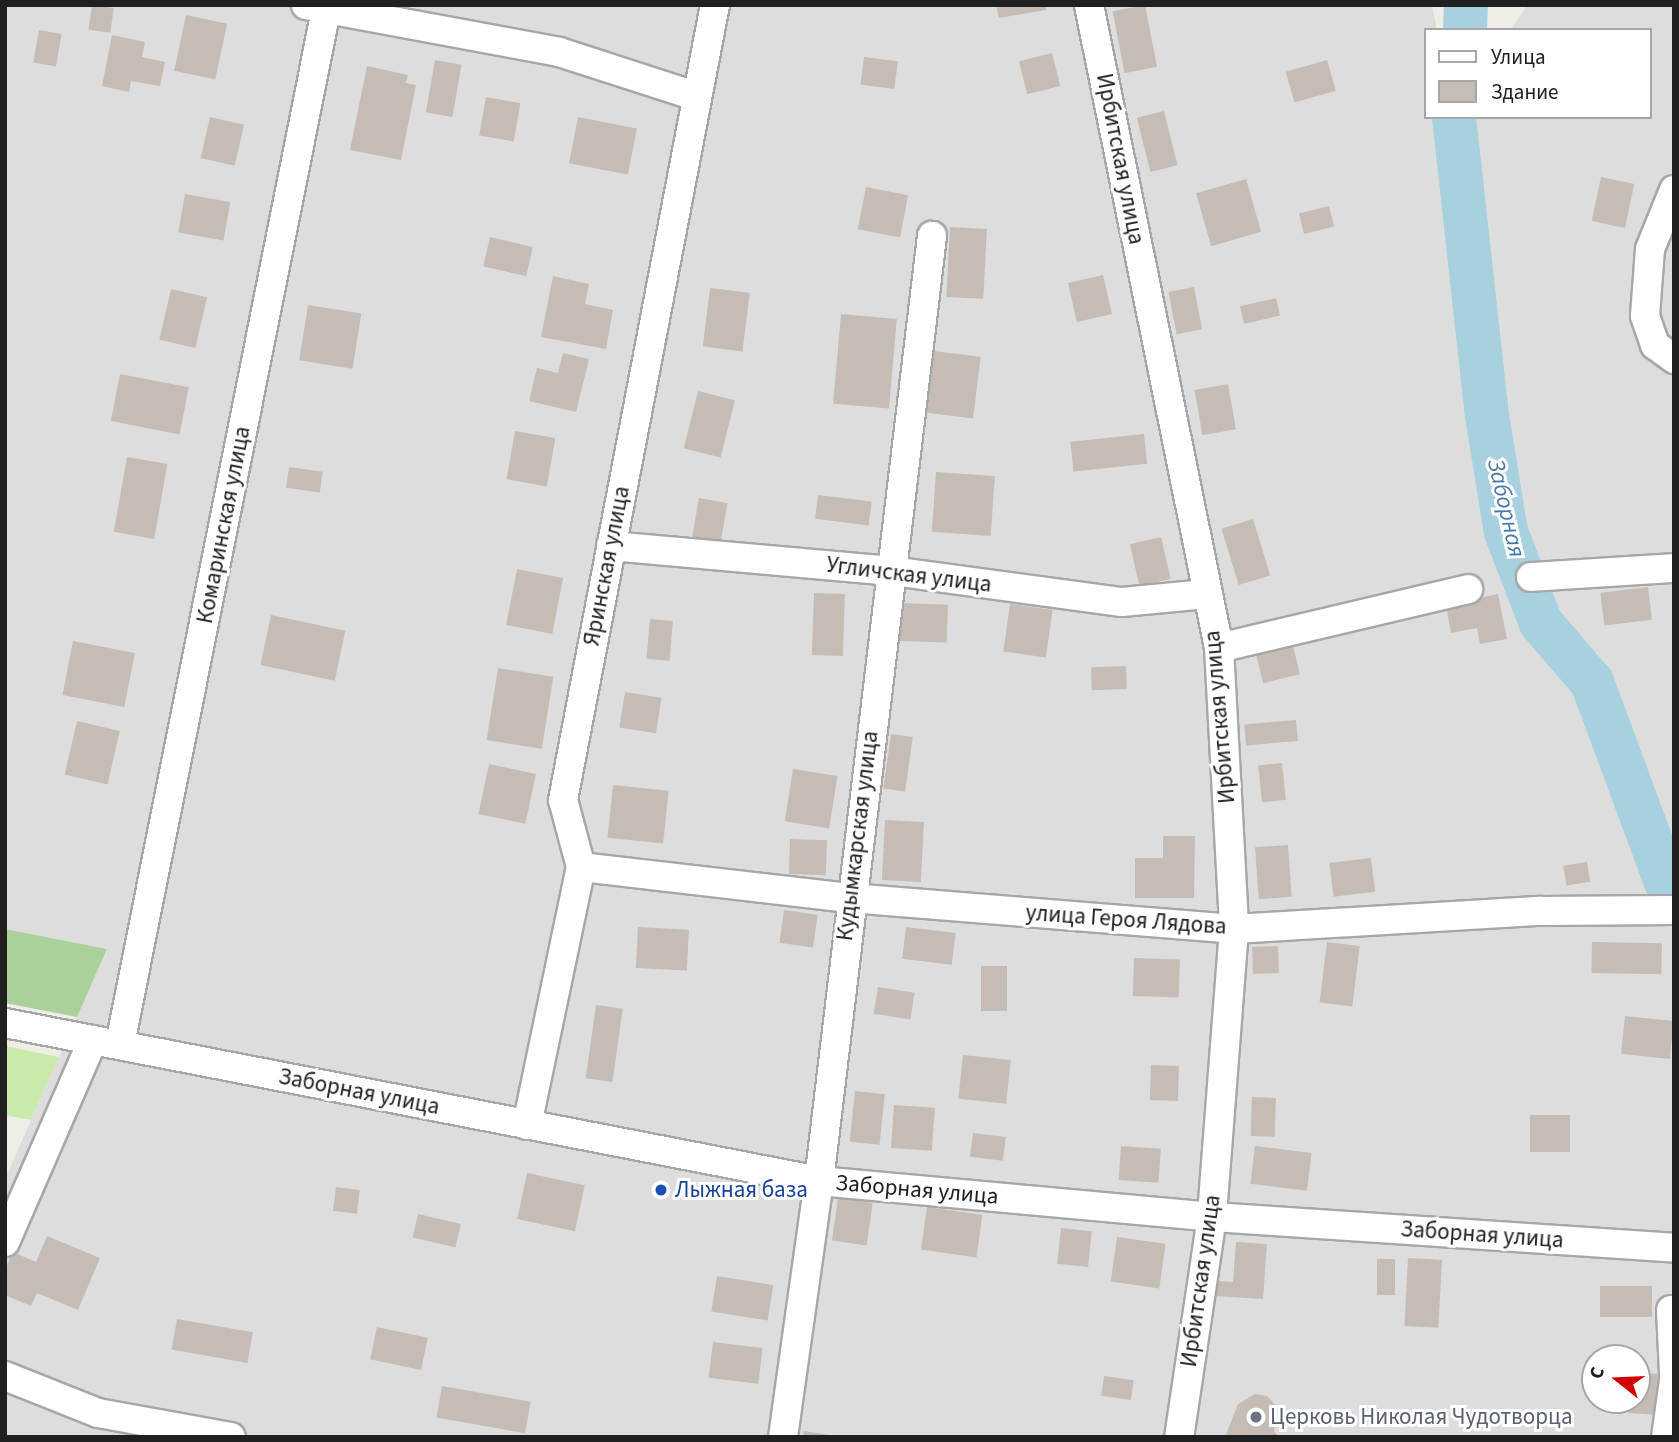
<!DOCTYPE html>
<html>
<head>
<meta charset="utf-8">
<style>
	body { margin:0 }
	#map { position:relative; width:1679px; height:1442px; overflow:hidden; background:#f0ede6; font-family:"Source Sans 3",sans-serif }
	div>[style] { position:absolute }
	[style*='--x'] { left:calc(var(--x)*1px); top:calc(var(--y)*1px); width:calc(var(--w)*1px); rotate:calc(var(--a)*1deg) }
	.residential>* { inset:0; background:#dedddd }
	.grass>* { inset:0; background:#caeaac }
	.forest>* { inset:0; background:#aad09b }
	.river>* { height:44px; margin:-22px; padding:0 22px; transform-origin:22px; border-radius:22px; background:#a7d1de }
	.building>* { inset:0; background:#c5bdb5; transform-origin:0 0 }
	.roads { filter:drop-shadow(2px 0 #a7a7a7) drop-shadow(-2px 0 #a7a7a7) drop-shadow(0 2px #a7a7a7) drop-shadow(0 -2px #a7a7a7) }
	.minor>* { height:28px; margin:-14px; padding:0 14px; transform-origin:14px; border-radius:14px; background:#fff }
	.dots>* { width:19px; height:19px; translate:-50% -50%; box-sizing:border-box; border:4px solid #fff; border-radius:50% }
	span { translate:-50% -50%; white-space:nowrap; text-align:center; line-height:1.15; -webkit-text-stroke:6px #fff; paint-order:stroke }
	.street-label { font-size:23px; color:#202020 }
	.transit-label { font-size:23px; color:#164399 }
	.left { translate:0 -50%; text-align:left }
	.worship-label { font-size:23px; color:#5b616d }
	.water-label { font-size:24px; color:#4878a8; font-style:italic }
	.frame { position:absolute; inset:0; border:7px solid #202020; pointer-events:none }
	.legend { position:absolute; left:1424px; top:28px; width:228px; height:91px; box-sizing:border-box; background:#fff; border:2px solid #a6a6a6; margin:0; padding:9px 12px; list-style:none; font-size:21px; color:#202020 }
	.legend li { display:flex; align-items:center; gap:14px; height:35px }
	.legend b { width:35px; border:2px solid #a6a6a6 }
	.north { position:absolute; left:1581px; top:1344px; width:70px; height:70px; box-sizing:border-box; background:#fff; border:2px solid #a6a6a6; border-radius:50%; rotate:288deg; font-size:19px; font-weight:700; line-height:28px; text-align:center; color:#202020 }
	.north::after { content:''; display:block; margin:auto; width:24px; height:32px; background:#cf0200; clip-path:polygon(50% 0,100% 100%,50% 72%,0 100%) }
</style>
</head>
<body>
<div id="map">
	<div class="residential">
		<i style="clip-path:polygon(evenodd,5px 5px,1432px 5px,1437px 30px,1425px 30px,1425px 117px,1453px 119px,1649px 117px,1649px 30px,1511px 30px,1527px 5px,1674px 5px,1674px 1437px,5px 1437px,5px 1179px,107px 949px,5px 929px,5px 5px,1595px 1358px,1637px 1358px,1637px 1400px,1595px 1400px,1595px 1358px)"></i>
	</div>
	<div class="grass">
		<i style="clip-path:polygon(5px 1046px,59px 1057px,31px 1120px,5px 1115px)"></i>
	</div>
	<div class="forest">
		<i style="clip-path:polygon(5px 929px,107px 949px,77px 1017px,5px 1003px)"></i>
	</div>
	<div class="river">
		<i style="--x:1465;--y:30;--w:25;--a:-88"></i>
		<i style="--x:1454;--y:117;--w:294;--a:83.7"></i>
		<i style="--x:1486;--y:409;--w:125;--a:80.8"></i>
		<i style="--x:1506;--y:532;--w:97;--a:69"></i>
		<i style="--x:1541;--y:623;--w:78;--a:49.2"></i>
		<i style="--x:1592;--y:682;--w:237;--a:69.7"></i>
	</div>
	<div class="building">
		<i style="left:92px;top:5px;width:22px;height:25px;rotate:8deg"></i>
		<i style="clip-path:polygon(996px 5px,1045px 5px,1046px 10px,999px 18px)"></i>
		<i style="left:1145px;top:5px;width:63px;height:33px;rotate:79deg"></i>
		<i style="left:186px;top:15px;width:42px;height:57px;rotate:12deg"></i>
		<i style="left:39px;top:30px;width:23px;height:33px;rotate:10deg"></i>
		<i style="clip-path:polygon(112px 35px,145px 42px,142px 57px,165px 62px,160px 86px,131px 81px,129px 92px,102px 86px)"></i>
		<i style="left:1052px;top:53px;width:34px;height:34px;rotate:76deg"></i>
		<i style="left:864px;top:57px;width:34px;height:28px;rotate:7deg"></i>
		<i style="left:435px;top:60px;width:27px;height:53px;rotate:10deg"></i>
		<i style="left:1327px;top:60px;width:32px;height:43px;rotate:74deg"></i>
		<i style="clip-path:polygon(367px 66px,408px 75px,406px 83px,416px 85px,401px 160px,350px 150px)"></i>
		<i style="left:486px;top:97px;width:35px;height:39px;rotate:10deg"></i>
		<i style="left:1164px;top:111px;width:56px;height:28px;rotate:76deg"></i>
		<i style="left:210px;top:117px;width:35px;height:42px;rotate:13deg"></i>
		<i style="left:578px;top:117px;width:60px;height:47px;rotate:11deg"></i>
		<i style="left:1601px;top:177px;width:34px;height:45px;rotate:12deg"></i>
		<i style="left:1246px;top:179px;width:55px;height:52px;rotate:74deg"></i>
		<i style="left:866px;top:187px;width:43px;height:43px;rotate:11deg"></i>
		<i style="left:185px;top:194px;width:46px;height:39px;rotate:10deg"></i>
		<i style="left:1329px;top:206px;width:21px;height:31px;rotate:76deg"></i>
		<i style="left:950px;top:227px;width:37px;height:70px;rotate:3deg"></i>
		<i style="left:490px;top:237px;width:44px;height:30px;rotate:13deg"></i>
		<i style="left:1103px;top:275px;width:40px;height:36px;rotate:77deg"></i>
		<i style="clip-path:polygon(553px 276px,589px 284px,585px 304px,613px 310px,606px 349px,541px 337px)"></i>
		<i style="left:1194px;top:287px;width:43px;height:26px;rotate:79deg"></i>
		<i style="left:710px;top:288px;width:40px;height:59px;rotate:7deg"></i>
		<i style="left:171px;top:289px;width:37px;height:52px;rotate:13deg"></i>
		<i style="left:1276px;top:298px;width:18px;height:37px;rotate:77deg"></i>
		<i style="left:308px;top:305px;width:54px;height:56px;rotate:9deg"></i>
		<i style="left:841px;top:314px;width:56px;height:90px;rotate:5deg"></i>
		<i style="left:933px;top:351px;width:48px;height:62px;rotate:7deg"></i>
		<i style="clip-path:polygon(563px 353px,589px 359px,576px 412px,529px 401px,537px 368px,558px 373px)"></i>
		<i style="left:120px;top:374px;width:70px;height:48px;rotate:11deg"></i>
		<i style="left:1228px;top:384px;width:46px;height:34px;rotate:80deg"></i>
		<i style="left:698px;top:391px;width:38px;height:59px;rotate:14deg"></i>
		<i style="left:515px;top:431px;width:41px;height:49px;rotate:10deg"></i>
		<i style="left:1144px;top:434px;width:30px;height:74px;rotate:84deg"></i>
		<i style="left:127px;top:457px;width:41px;height:76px;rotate:10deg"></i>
		<i style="left:289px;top:467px;width:34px;height:21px;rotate:8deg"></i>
		<i style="left:936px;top:472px;width:59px;height:60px;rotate:4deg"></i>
		<i style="left:818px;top:495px;width:54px;height:24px;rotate:7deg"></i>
		<i style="left:699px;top:498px;width:29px;height:40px;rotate:10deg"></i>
		<i style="left:1253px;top:519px;width:59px;height:33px;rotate:73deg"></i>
		<i style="left:1161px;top:537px;width:43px;height:32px;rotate:77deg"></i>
		<i style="left:517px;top:569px;width:47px;height:57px;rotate:11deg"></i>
		<i style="left:1648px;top:587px;width:33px;height:48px;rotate:83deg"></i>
		<i style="left:814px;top:593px;width:31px;height:62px;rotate:2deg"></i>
		<i style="clip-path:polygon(1498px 594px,1507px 639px,1480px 644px,1477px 628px,1451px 633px,1446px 605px)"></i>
		<i style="left:901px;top:603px;width:47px;height:38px;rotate:2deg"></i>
		<i style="left:1010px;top:604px;width:43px;height:48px;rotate:8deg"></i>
		<i style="left:271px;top:615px;width:76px;height:51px;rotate:12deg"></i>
		<i style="left:650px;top:619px;width:23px;height:40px;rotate:5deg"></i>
		<i style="left:73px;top:641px;width:63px;height:55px;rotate:11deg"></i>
		<i style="left:1293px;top:646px;width:29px;height:38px;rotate:76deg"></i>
		<i style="left:1126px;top:666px;width:23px;height:35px;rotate:88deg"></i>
		<i style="left:498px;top:668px;width:56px;height:73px;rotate:9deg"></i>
		<i style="left:625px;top:692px;width:37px;height:36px;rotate:9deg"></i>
		<i style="left:1296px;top:720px;width:21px;height:52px;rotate:85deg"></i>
		<i style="left:77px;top:721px;width:44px;height:55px;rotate:13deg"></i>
		<i style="left:891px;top:734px;width:22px;height:55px;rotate:8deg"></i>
		<i style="left:1282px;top:763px;width:37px;height:24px;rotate:84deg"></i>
		<i style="left:489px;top:764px;width:48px;height:51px;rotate:12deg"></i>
		<i style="left:793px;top:769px;width:45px;height:53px;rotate:9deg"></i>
		<i style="left:613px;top:785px;width:56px;height:53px;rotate:6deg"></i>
		<i style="left:885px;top:820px;width:39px;height:60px;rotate:3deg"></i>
		<i style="clip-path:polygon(1163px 836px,1195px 836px,1194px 898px,1135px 898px,1135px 858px,1163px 858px)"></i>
		<i style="left:790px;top:839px;width:37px;height:35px;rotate:2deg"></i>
		<i style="left:1288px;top:845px;width:52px;height:33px;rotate:86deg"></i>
		<i style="left:1371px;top:858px;width:34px;height:42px;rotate:83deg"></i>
		<i style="left:1587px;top:862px;width:20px;height:24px;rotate:81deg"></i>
		<i style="left:784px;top:910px;width:34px;height:33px;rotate:8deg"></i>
		<i style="left:638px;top:927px;width:51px;height:41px;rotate:3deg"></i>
		<i style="left:906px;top:927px;width:50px;height:32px;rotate:7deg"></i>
		<i style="left:1327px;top:942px;width:33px;height:61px;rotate:7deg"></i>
		<i style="left:1592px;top:942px;width:70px;height:31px;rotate:1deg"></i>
		<i style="left:1278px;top:946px;width:27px;height:26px;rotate:88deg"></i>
		<i style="left:1134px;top:958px;width:46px;height:38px;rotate:2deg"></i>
		<i style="left:981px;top:966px;width:26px;height:45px"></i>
		<i style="left:878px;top:987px;width:37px;height:27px;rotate:9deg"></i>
		<i style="left:596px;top:1005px;width:27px;height:74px;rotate:8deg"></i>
		<i style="left:1625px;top:1016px;width:49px;height:38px;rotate:6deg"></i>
		<i style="left:963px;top:1055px;width:48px;height:44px;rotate:6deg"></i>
		<i style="left:1151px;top:1065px;width:28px;height:35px;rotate:2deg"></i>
		<i style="left:855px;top:1091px;width:30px;height:51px;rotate:6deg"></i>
		<i style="left:1252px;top:1097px;width:24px;height:39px;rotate:2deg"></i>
		<i style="left:894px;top:1105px;width:41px;height:43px;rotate:4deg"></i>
		<i style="left:1530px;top:1115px;width:40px;height:37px"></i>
		<i style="left:973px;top:1133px;width:33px;height:24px;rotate:7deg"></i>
		<i style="left:1121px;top:1146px;width:40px;height:34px;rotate:4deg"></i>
		<i style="left:1255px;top:1146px;width:57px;height:38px;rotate:7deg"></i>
		<i style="left:527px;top:1173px;width:59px;height:47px;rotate:12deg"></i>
		<i style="left:336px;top:1187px;width:24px;height:24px;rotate:7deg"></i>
		<i style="left:838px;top:1198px;width:35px;height:43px;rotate:8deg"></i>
		<i style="left:927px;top:1207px;width:56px;height:43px;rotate:8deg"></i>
		<i style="left:418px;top:1214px;width:44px;height:24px;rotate:13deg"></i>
		<i style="left:1061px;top:1228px;width:31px;height:36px;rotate:6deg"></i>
		<i style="clip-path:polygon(47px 1236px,100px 1258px,78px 1310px,37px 1293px,31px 1306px,5px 1295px,5px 1270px,13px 1252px,36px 1262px)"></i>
		<i style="left:1117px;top:1237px;width:49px;height:45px;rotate:8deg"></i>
		<i style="clip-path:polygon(1236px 1242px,1267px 1244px,1263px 1299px,1215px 1296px,1216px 1281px,1233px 1282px)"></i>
		<i style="left:1408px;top:1258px;width:34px;height:68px;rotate:3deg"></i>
		<i style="left:1377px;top:1259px;width:18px;height:36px"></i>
		<i style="left:717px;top:1276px;width:57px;height:36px;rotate:9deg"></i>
		<i style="left:1600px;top:1286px;width:52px;height:31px"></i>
		<i style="left:177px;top:1319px;width:77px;height:31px;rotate:10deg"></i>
		<i style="left:377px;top:1327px;width:52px;height:33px;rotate:12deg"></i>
		<i style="left:713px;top:1342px;width:50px;height:36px;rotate:7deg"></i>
		<i style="clip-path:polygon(1637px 1373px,1662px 1374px,1660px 1415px,1628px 1413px,1629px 1400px,1637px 1400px)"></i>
		<i style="left:1104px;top:1376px;width:30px;height:20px;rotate:8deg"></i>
		<i style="left:442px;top:1386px;width:90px;height:32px;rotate:10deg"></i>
		<i style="clip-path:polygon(1255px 1394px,1267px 1396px,1276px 1406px,1274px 1431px,1279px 1437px,1225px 1437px,1238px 1404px)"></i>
		<i style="clip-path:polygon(804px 1431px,829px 1435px,829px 1437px,803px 1437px)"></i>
	</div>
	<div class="roads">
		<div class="minor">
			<i style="--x:306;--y:5;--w:257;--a:10.5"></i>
			<i style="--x:559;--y:52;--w:143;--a:17.9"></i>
			<i style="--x:1089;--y:5;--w:656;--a:78.57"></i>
			<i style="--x:1219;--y:648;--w:281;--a:86.9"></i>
			<i style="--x:1234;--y:929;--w:289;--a:94.4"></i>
			<i style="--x:1212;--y:1217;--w:222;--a:98.5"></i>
			<i style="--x:1674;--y:190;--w:64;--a:112.1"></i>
			<i style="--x:1650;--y:249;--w:67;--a:94.3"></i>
			<i style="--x:1645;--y:316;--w:31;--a:71"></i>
			<i style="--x:1655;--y:345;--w:24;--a:36"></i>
			<i style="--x:611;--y:546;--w:282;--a:5.1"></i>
			<i style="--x:892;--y:571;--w:232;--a:7.7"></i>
			<i style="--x:1122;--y:602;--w:85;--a:-5.4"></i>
			<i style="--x:1531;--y:577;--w:143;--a:-3.6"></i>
			<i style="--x:1219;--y:648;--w:256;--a:-13.3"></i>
			<i style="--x:581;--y:867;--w:271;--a:6.6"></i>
			<i style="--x:850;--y:898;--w:385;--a:4.6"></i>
			<i style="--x:1234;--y:929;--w:307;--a:-3.4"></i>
			<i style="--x:1540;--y:911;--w:134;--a:-0.4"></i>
			<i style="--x:5;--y:1023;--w:829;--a:10.98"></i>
			<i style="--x:819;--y:1181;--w:395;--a:5.2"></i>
			<i style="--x:1212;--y:1217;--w:463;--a:3.8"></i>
			<i style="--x:120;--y:1044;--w:1059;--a:-78.73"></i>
			<i style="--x:527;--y:1125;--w:264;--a:-78.2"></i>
			<i style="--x:581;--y:867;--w:69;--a:-105"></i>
			<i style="--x:563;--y:800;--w:809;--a:-79.18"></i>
			<i style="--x:5;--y:1242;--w:220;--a:-66.5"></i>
			<i style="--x:1671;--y:1310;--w:64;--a:87.3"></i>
			<i style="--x:5;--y:1376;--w:100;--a:21.7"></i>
			<i style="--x:98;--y:1413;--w:135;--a:10.2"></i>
			<i style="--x:783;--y:1437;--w:259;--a:-82"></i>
			<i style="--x:819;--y:1181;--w:952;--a:-83.18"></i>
			<i style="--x:1666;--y:1437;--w:57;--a:-81.9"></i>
		</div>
	</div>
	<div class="dots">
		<i style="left:661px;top:1190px;background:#1a4fb4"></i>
		<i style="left:1256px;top:1417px;background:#6b7280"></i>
	</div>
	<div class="street-label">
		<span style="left:1120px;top:159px;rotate:79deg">Ирбитская улица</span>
		<span style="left:224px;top:525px;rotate:-79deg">Комаринская улица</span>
		<span style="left:607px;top:566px;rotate:-79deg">Яринская улица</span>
		<span style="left:909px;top:575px;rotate:7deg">Угличская улица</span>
		<span style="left:1220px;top:717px;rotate:-95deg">Ирбитская улица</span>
		<span style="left:858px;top:836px;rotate:-83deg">Кудымкарская улица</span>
		<span style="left:1126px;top:920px;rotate:4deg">улица Героя Лядова</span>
		<span style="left:359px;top:1092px;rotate:11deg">Заборная улица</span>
		<span style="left:917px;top:1190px;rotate:5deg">Заборная улица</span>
		<span style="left:1482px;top:1235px;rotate:4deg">Заборная улица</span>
		<span style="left:1201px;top:1281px;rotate:-82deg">Ирбитская улица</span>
	</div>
	<div class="transit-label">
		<span class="left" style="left:675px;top:1190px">Лыжная база</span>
	</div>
	<div class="worship-label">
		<span class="left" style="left:1270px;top:1417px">Церковь Николая Чудотворца</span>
	</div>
	<div class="water-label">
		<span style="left:1506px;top:508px;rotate:77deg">Заборная</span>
	</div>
	<div class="frame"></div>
	<ul class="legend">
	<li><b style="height:9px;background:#fff"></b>Улица</li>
	<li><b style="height:19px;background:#c5bdb5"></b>Здание</li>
	</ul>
	<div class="north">С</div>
</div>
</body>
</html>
